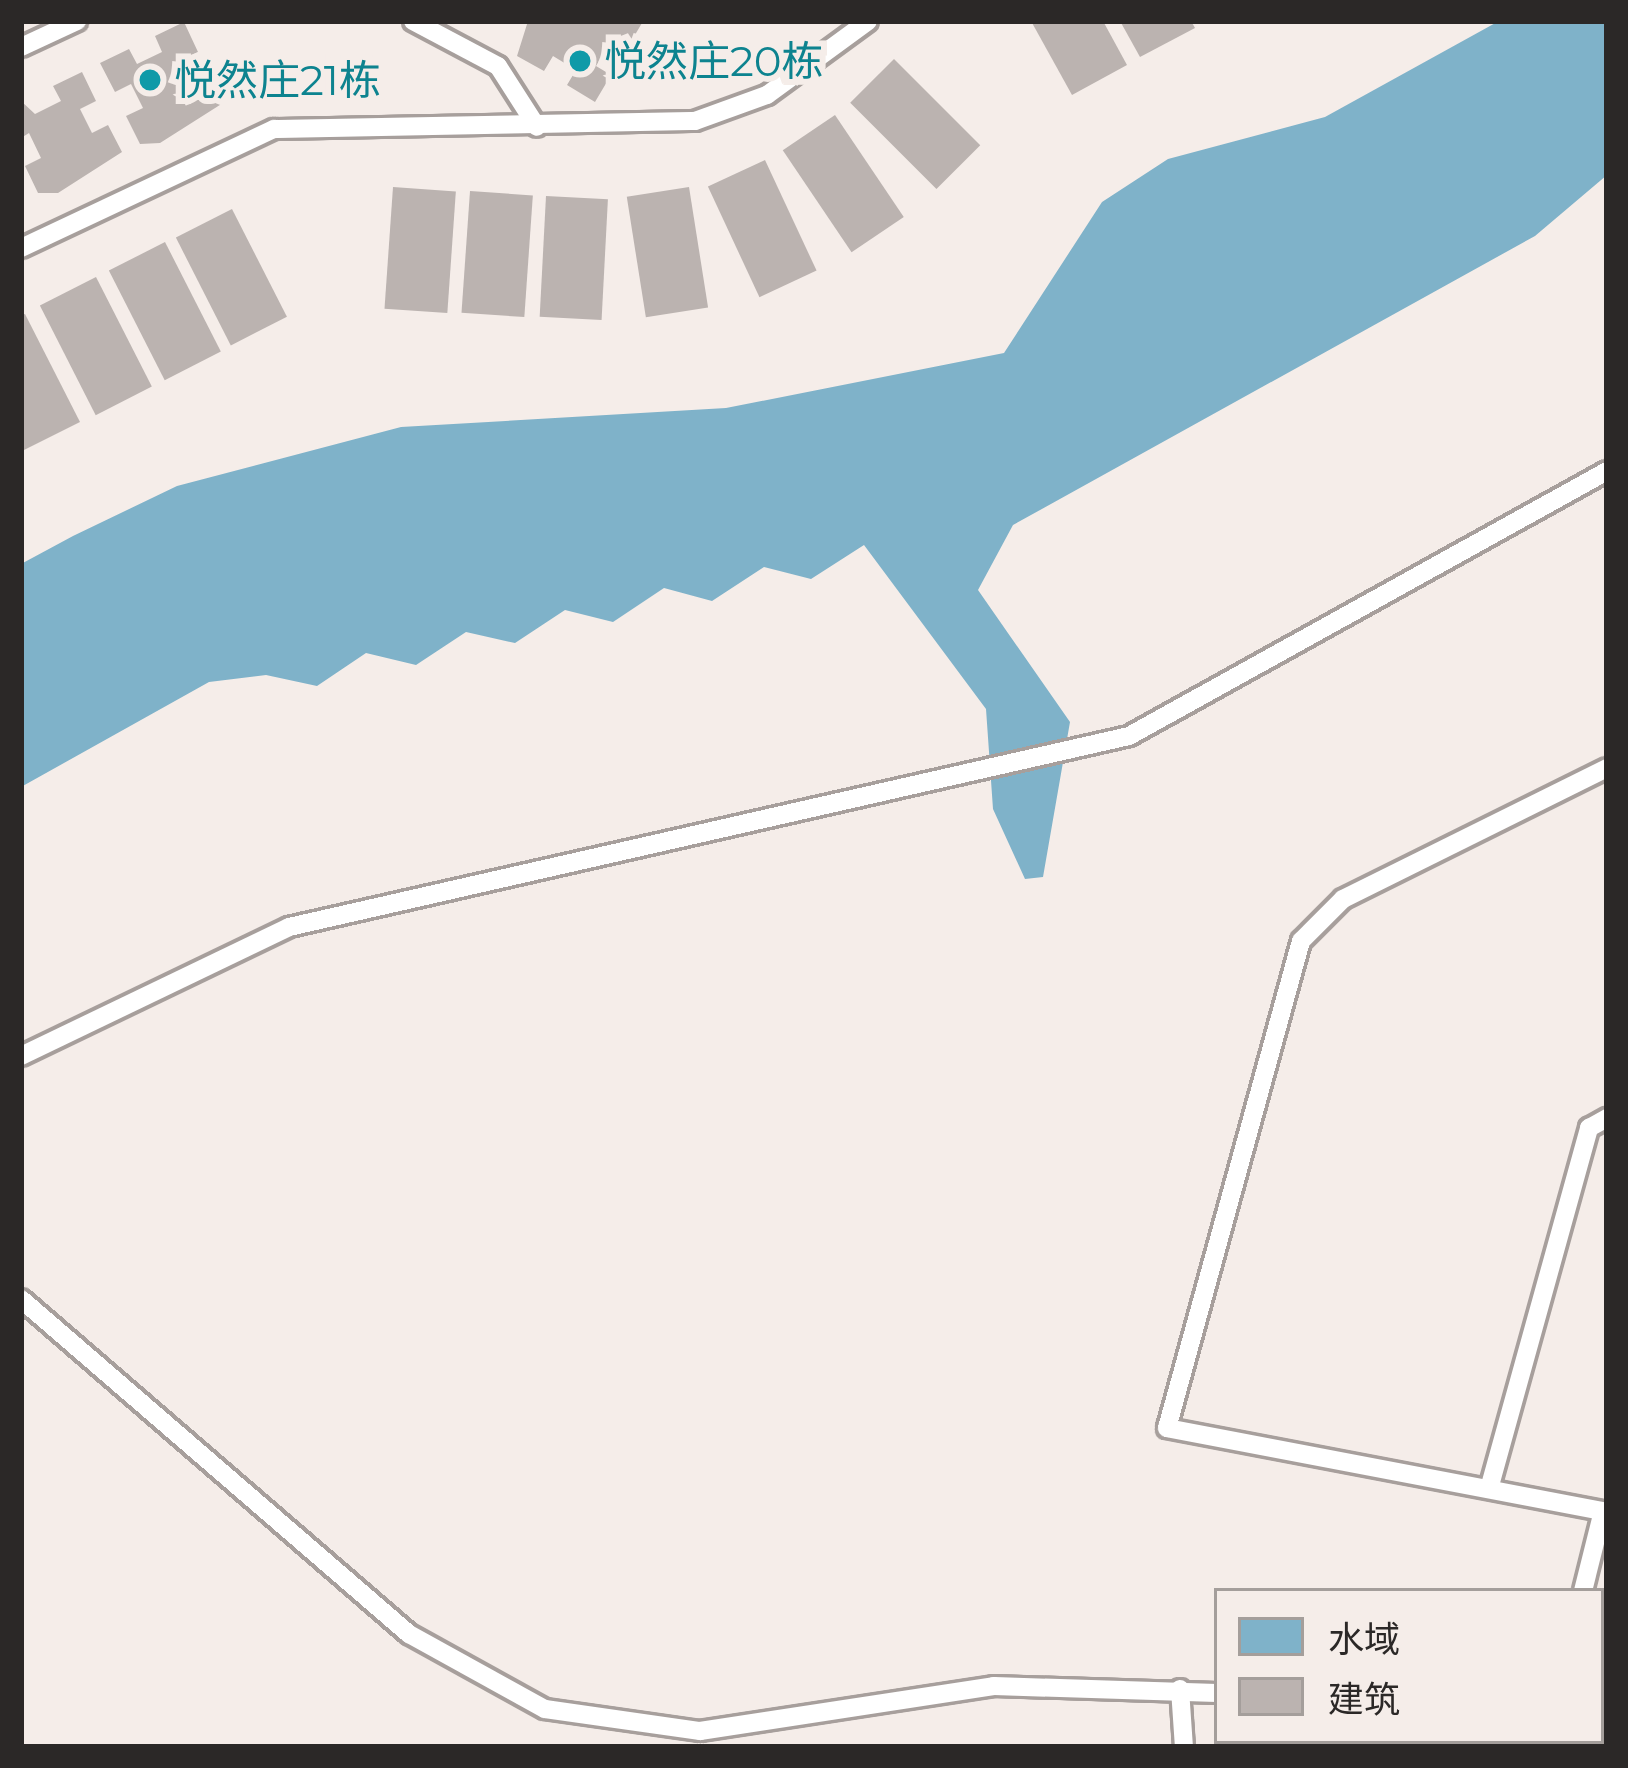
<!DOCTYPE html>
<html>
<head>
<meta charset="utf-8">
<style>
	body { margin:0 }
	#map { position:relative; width:1628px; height:1768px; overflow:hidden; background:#f5ede9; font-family:Montserrat,"Noto Sans SC",sans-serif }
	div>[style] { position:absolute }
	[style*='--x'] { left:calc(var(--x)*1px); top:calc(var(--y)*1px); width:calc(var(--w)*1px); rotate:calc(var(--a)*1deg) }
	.water>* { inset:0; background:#7fb2c9 }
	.building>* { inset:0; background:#bbb3b0; transform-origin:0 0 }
	.roads { filter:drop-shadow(3px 0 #a79f9c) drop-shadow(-3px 0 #a79f9c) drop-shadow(0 3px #a79f9c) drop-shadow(0 -3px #a79f9c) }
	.service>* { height:18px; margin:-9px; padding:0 9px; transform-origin:9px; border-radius:9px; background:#fff }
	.dots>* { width:33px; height:33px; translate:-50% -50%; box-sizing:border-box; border:6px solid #f5ede9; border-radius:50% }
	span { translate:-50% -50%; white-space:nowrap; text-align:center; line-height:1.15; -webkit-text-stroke:12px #f5ede9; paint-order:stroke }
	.culture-label { font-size:42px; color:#0d838f }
	.left { translate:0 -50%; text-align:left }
	.frame { position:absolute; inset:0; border:24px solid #2b2827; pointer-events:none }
	.legend { position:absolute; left:1214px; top:1588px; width:390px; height:156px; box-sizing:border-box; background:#f5ede9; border:3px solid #a49e9b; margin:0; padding:15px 21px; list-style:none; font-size:36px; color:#2b2827 }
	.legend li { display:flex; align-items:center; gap:24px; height:60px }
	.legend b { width:60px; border:3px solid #a49e9b }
</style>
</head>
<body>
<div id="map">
	<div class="water">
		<i style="clip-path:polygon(1499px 21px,1607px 21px,1607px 175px,1535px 236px,1013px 525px,978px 590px,1070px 722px,1043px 877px,1025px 879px,993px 809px,986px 709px,864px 545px,811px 579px,764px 567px,712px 601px,664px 588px,613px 622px,565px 610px,515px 643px,466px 632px,416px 665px,366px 653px,317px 686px,266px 675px,209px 682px,21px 787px,21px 564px,73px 536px,177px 486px,401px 427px,726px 408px,1004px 353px,1102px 202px,1168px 159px,1325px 117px)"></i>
	</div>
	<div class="building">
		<i style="clip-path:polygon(528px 21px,639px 21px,642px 23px,626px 50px,611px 41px,596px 66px,611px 75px,595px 102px,567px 85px,576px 70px,553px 56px,544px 71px,517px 56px)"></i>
		<i style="clip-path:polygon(1031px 21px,1103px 21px,1127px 65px,1072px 95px)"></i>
		<i style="clip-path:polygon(1120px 21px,1191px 21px,1195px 28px,1140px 57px)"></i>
		<i style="clip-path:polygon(184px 22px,198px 52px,182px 60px,194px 84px,210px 76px,223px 103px,160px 143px,140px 144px,126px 116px,143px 108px,131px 84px,115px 92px,100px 63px,129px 49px,137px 64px,162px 52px,155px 36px)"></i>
		<i style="left:894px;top:59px;width:122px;height:62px;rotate:45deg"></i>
		<i style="clip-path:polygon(82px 72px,96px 101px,80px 109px,92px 133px,108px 125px,122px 152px,58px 193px,38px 193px,25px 166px,41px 158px,29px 133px,21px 138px,21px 101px,35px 114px,61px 101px,53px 86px)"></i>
		<i style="left:835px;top:115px;width:123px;height:63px;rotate:56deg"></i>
		<i style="left:765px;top:160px;width:122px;height:63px;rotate:65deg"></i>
		<i style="left:393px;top:187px;width:63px;height:122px;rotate:4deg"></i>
		<i style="left:689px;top:187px;width:122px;height:63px;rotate:81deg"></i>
		<i style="left:470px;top:191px;width:63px;height:122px;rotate:4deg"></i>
		<i style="left:546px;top:196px;width:62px;height:121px;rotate:3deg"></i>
		<i style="left:232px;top:209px;width:121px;height:63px;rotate:63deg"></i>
		<i style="left:165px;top:242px;width:123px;height:63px;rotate:63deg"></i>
		<i style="left:96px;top:277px;width:123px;height:63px;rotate:63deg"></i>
		<i style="clip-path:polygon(25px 314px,80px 422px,24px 450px,21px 315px)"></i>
	</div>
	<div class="roads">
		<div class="service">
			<i style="--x:413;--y:21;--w:96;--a:27.9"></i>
			<i style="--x:498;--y:66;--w:72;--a:57.4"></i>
			<i style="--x:21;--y:47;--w:62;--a:-24.9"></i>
			<i style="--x:21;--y:248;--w:280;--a:-25.2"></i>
			<i style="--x:274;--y:129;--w:421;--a:-1.1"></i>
			<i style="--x:695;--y:121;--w:77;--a:-19.9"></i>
			<i style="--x:767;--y:95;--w:125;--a:-36.2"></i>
			<i style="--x:1607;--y:768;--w:295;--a:153.6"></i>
			<i style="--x:1343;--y:899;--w:59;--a:135"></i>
			<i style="--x:1301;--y:941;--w:505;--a:105.38"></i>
			<i style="--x:1167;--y:1428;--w:448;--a:10.8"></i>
			<i style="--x:21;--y:1056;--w:297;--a:-25.7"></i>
			<i style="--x:289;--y:927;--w:861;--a:-12.81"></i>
			<i style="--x:1129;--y:736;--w:547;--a:-29"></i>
			<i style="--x:21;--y:1299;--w:513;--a:40.81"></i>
			<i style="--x:409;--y:1634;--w:155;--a:28.9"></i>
			<i style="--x:545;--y:1709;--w:157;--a:8.1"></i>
			<i style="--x:700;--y:1731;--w:297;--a:-8.7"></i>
			<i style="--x:994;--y:1686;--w:223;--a:1.8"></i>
			<i style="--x:1489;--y:1489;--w:375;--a:-74.5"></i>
			<i style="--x:1589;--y:1128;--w:21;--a:-29"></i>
			<i style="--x:1583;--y:1591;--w:82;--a:-76"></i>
			<i style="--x:1180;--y:1689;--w:58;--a:86.1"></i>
			<i style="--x:1426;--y:1741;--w:18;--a:19"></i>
			<i style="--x:1544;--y:1747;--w:6;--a:-81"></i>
		</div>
	</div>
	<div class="dots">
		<i style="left:580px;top:61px;background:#0f9aa8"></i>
		<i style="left:150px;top:80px;background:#0f9aa8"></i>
	</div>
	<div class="culture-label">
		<span class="left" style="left:604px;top:61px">悦然庄20栋</span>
		<span class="left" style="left:174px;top:80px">悦然庄21栋</span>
	</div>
	<div class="frame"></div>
	<ul class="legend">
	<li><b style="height:33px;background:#7fb2c9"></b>水域</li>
	<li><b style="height:33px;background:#bbb3b0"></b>建筑</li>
	</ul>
</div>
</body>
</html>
